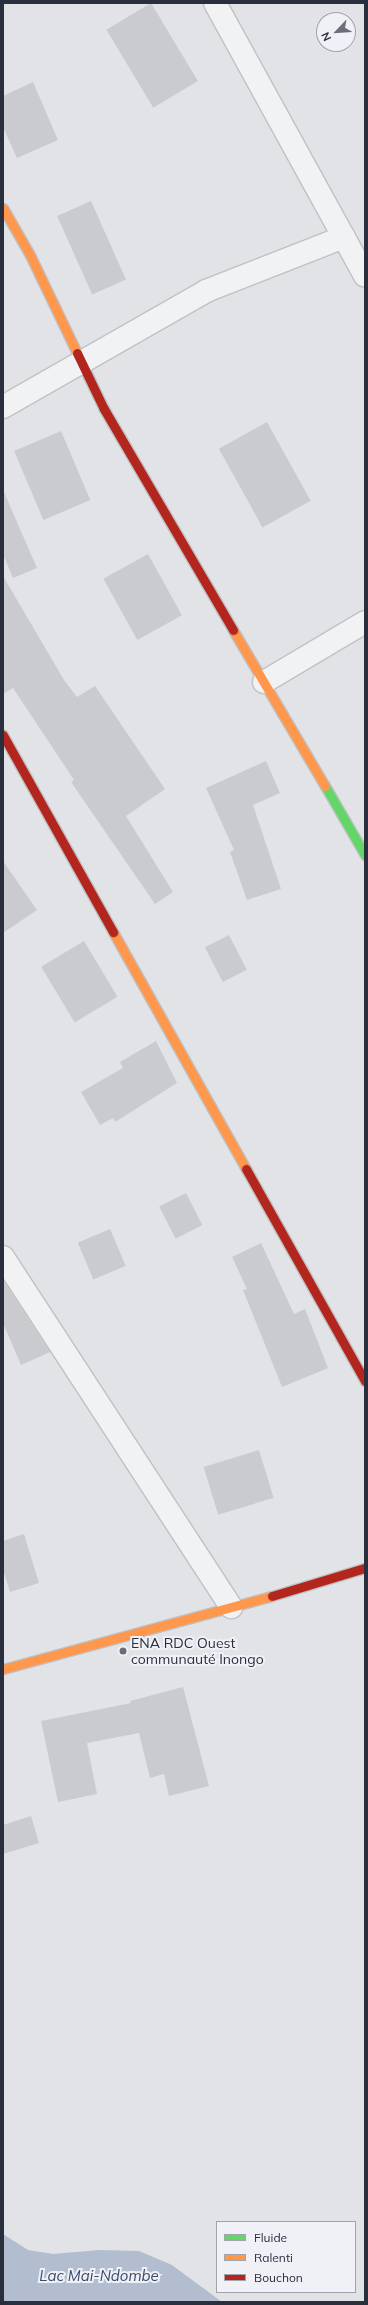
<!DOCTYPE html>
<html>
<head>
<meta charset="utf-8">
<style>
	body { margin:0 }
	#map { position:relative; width:368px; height:2305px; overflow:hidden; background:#e2e3e6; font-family:Mulish,sans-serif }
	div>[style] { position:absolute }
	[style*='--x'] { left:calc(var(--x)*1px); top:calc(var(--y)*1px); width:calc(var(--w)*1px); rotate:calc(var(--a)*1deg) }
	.water>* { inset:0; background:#b2bdcf }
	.building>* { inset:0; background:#cacbce; transform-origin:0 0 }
	.roads { filter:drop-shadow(1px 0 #c0c1c4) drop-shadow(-1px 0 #c0c1c4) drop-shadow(0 1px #c0c1c4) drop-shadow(0 -1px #c0c1c4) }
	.street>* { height:22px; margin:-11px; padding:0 11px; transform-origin:11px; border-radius:11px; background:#f1f2f4 }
	.fast>* { height:9px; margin:-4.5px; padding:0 4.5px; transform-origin:4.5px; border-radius:4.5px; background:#63d668 }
	.slow>* { height:9px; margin:-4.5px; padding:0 4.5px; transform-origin:4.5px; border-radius:4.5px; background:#ff974d }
	.jam>* { height:9px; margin:-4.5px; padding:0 4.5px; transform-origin:4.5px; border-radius:4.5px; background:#b3261e }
	.dots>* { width:11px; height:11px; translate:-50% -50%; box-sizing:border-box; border:2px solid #f0f1f6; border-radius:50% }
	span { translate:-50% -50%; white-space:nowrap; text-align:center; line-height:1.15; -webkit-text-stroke:4px #f0f1f6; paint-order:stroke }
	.poi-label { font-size:14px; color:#2a2f3e }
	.left { translate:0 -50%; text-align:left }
	.water-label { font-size:15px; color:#384a6f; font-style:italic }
	.frame { position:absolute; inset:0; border:4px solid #2a2f3e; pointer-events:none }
	.legend { position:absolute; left:216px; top:2221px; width:140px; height:72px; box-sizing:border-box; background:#f0f1f6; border:1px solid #a1a3ac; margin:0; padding:5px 7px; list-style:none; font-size:12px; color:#2a2f3e }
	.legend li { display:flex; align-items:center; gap:8px; height:20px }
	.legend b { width:20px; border:1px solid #a1a3ac }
	.north { position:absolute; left:316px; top:12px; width:40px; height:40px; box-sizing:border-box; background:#f0f1f6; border:1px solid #a1a3ac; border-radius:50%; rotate:245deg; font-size:11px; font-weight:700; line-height:16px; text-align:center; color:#2a2f3e }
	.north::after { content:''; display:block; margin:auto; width:14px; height:18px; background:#6a6e79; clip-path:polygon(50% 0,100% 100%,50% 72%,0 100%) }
</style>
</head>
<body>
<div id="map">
	<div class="water">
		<i style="clip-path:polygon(3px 2234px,28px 2250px,53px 2254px,99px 2250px,139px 2251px,172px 2265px,222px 2302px,3px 2302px)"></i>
	</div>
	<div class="building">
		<i style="left:151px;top:3px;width:91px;height:52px;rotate:59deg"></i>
		<i style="clip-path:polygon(33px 82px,58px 140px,17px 158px,3px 127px,3px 96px)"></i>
		<i style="left:91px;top:201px;width:86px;height:37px;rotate:66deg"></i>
		<i style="left:267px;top:422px;width:90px;height:55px;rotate:61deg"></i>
		<i style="left:61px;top:431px;width:75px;height:51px;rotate:67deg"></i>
		<i style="clip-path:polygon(3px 490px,37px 568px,13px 578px,3px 554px)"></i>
		<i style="left:148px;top:554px;width:70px;height:51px;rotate:61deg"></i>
		<i style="clip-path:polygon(3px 576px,64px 680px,77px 697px,95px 686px,165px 789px,126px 816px,173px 892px,155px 904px,71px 782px,74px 780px,13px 688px,3px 694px)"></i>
		<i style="clip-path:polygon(266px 761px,280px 793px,253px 805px,281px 889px,247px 900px,230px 852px,234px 850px,206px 788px)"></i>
		<i style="clip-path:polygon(3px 861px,37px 910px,3px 933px)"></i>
		<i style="left:229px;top:935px;width:39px;height:27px;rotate:63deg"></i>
		<i style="left:84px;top:941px;width:65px;height:50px;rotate:59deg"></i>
		<i style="clip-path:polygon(156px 1041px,177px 1083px,115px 1122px,113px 1118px,100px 1125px,81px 1092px,123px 1068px,120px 1062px)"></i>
		<i style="left:186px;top:1193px;width:36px;height:30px;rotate:63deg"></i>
		<i style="left:110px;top:1229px;width:40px;height:35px;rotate:67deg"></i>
		<i style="clip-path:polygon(261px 1243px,294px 1314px,305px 1309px,328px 1368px,282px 1387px,243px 1290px,247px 1289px,232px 1257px)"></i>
		<i style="clip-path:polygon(3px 1280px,50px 1352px,21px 1365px,3px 1323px)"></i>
		<i style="left:259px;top:1450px;width:50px;height:58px;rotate:73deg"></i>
		<i style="clip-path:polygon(24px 1534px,39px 1583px,10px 1592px,3px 1569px,3px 1541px)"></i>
		<i style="clip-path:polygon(183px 1687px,209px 1786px,169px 1796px,164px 1774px,150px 1778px,139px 1733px,87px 1743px,97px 1794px,58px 1802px,41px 1721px,131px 1703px,130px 1701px)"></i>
		<i style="clip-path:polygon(31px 1816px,39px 1843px,3px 1854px,3px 1825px)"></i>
	</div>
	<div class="roads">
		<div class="street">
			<i style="--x:215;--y:3;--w:311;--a:61.2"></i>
			<i style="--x:3;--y:407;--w:234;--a:-29.7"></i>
			<i style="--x:206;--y:291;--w:148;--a:-21.4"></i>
			<i style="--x:264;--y:682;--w:117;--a:-30.7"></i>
			<i style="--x:3;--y:1257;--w:418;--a:56.9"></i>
		</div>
		<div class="fast">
			<i style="--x:325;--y:786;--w:80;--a:59.9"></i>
		</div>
		<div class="slow">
			<i style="--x:3;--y:208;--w:54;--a:60.1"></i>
			<i style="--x:30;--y:255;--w:109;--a:64.4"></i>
			<i style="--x:233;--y:630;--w:181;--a:59.5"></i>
			<i style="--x:113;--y:932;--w:272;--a:60.7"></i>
			<i style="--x:3;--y:1669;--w:279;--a:-15.2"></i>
		</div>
		<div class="jam">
			<i style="--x:77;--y:353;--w:62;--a:64.3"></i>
			<i style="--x:104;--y:409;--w:256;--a:59.7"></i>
			<i style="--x:3;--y:735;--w:226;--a:60.8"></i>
			<i style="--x:246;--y:1169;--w:243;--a:60.7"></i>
			<i style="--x:272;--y:1596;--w:97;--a:-16.8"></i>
		</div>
	</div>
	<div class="dots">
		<i style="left:123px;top:1651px;background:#6a6e79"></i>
	</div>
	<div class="poi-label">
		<span class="left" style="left:131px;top:1651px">ENA RDC Ouest<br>communauté Inongo</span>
	</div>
	<div class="water-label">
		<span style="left:99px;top:2276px">Lac Mai-Ndombe</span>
	</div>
	<div class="frame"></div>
	<ul class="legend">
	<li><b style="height:5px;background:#63d668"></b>Fluide</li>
	<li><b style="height:5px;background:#ff974d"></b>Ralenti</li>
	<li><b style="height:5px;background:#b3261e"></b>Bouchon</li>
	</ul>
	<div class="north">N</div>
</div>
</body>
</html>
